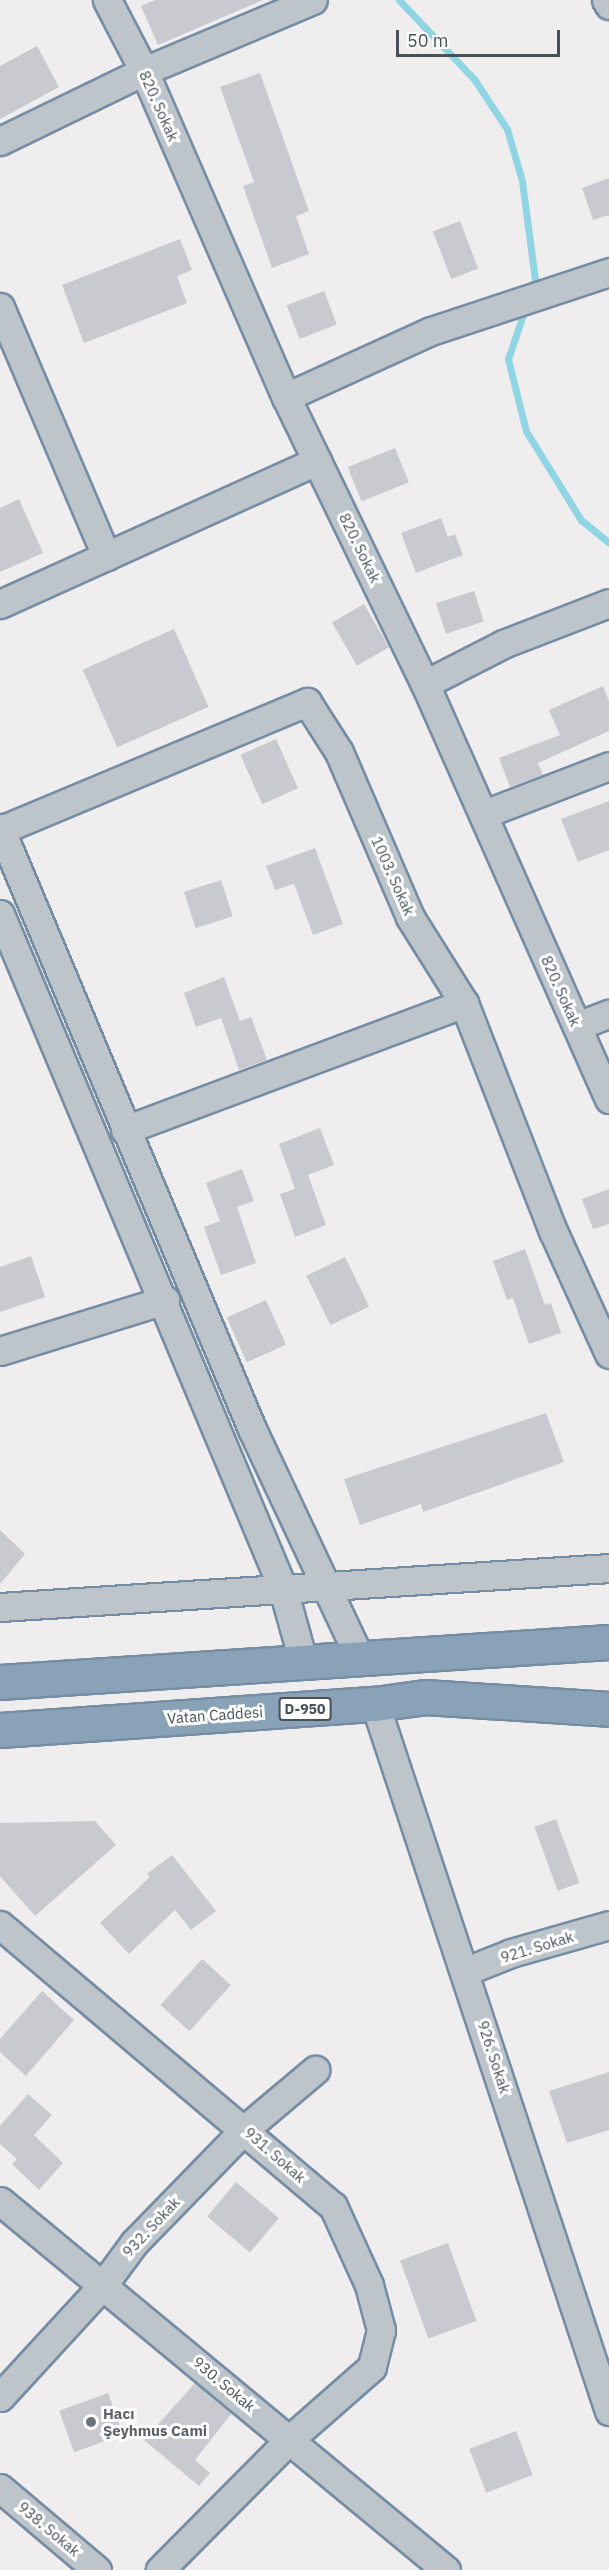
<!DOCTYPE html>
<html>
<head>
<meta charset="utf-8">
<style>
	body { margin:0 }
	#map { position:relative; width:609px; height:2570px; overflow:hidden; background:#f0edee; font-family:"IBM Plex Sans",sans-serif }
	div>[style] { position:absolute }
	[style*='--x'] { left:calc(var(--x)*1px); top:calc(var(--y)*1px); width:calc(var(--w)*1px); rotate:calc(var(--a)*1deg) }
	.stream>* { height:7px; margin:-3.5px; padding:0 3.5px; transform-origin:3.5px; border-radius:3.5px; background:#90d5e3 }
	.building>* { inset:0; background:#c8cad0; transform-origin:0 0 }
	.roads { filter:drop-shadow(2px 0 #758da4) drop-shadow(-2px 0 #758da4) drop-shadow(0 2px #758da4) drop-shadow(0 -2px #758da4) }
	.minor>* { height:27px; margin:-13.5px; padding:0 13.5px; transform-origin:13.5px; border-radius:13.5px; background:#bdc5cb }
	.highway>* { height:33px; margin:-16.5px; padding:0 16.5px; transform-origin:16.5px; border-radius:16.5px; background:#89a2b8 }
	.dots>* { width:16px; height:16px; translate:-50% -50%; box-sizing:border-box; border:3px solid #fff; border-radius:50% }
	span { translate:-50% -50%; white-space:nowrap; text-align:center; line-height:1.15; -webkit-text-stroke:6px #fff; paint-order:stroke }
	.shield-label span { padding:2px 4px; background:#fff; border:2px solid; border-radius:4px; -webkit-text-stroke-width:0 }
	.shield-label { font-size:14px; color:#475159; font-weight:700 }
	.street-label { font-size:15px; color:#475159 }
	.worship-label { font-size:15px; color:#5b616d; font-weight:700 }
	.left { translate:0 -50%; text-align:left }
	.scale { position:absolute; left:396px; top:30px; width:164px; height:27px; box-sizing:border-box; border:3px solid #475159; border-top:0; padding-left:8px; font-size:18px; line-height:21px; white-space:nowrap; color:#475159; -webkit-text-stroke:4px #fff; paint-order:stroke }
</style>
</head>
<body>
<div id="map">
	<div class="stream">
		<i style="--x:399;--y:0;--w:109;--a:46.5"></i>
		<i style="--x:474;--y:79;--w:60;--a:56.6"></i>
		<i style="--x:507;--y:129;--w:54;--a:73.9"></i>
		<i style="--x:522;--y:181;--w:100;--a:82.5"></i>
		<i style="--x:535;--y:280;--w:11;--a:112"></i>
		<i style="--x:526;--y:306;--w:56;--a:108.8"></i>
		<i style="--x:508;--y:359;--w:74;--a:76"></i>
		<i style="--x:526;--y:431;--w:105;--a:58.3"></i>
		<i style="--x:581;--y:520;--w:36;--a:39"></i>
	</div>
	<div class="building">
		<i style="clip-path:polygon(155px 0,263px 0,158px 45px,141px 6px)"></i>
		<i style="clip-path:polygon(37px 46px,59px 87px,0 119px,0 66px)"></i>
		<i style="clip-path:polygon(260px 73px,309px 211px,296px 216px,309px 254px,272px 268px,243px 186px,254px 182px,220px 87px)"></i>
		<i style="clip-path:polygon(609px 178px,609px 215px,593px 220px,582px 188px)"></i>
		<i style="left:460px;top:221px;width:51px;height:29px;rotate:69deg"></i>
		<i style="clip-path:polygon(180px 239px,192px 270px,177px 276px,187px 303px,84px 343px,62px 285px)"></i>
		<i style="left:324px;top:291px;width:36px;height:40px;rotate:69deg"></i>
		<i style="left:395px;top:448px;width:37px;height:51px;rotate:68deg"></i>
		<i style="clip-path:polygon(19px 499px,43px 553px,0 572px,0 508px)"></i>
		<i style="clip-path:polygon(441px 518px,448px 537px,455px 534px,463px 555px,416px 573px,401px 533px)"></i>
		<i style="left:474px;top:591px;width:32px;height:40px;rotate:72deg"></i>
		<i style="left:364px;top:604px;width:50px;height:37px;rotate:60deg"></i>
		<i style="left:174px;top:629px;width:85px;height:100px;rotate:66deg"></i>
		<i style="clip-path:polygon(603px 686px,609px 701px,609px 731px,538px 763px,543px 775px,510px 787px,499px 758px,560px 735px,549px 710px)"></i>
		<i style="left:276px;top:739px;width:54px;height:39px;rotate:66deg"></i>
		<i style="clip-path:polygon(609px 801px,609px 850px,578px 862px,561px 819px)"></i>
		<i style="clip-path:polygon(315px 848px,343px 924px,313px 935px,294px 884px,275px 890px,266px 866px)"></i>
		<i style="left:221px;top:880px;width:38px;height:39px;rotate:72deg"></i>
		<i style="clip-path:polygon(224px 977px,240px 1021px,251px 1017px,267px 1060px,239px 1070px,221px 1018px,196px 1027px,184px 993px)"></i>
		<i style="clip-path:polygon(320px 1128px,334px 1165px,308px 1175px,326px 1225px,295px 1237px,280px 1194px,295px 1189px,279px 1144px)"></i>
		<i style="clip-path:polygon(242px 1169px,254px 1201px,237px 1207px,256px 1263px,221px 1275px,204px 1227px,220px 1221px,206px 1183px)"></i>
		<i style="clip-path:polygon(609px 1189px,609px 1224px,593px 1229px,582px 1199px)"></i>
		<i style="clip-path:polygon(525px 1249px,545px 1305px,551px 1303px,561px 1333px,529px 1344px,513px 1298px,507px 1300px,493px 1261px)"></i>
		<i style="clip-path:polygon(31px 1256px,45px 1297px,0 1312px,0 1267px)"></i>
		<i style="left:345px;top:1257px;width:55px;height:43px;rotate:64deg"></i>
		<i style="left:266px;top:1300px;width:49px;height:43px;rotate:66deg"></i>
		<i style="clip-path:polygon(546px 1413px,564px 1462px,423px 1512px,421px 1504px,360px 1525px,344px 1479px)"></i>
		<i style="clip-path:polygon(0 1530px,25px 1554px,0 1584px)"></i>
		<i style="left:556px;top:1819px;width:68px;height:23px;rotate:70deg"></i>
		<i style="clip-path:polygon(95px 1821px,116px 1845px,35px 1916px,0 1876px,0 1823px)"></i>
		<i style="clip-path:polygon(172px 1855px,216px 1911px,191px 1930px,175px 1910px,129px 1954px,100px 1923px,150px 1877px,147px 1874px)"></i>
		<i style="left:202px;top:1959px;width:39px;height:62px;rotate:42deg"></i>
		<i style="clip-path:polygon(42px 1991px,74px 2020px,26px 2076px,0 2052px,0 2039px)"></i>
		<i style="clip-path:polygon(609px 2072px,609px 2130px,567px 2143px,549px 2091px)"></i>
		<i style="clip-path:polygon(28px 2094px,52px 2115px,34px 2135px,63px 2163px,39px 2190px,12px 2164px,17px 2159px,0 2144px,0 2126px)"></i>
		<i style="left:236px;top:2182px;width:56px;height:45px;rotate:40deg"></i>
		<i style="left:448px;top:2243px;width:83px;height:51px;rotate:70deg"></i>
		<i style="clip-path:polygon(195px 2383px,232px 2413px,195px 2460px,210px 2473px,199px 2486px,144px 2440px)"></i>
		<i style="left:108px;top:2393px;width:44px;height:52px;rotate:70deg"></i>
		<i style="left:516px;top:2431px;width:47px;height:50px;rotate:69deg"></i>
	</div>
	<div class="roads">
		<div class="minor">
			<i style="--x:107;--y:0;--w:80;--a:62.5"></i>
			<i style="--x:144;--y:71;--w:356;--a:66.5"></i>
			<i style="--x:286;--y:397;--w:319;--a:64.2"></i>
			<i style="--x:425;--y:684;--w:454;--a:66.1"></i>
			<i style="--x:606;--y:0;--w:6;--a:59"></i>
			<i style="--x:0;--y:141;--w:160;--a:-25.9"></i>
			<i style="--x:144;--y:71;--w:183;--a:-22.8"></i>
			<i style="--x:0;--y:307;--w:271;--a:66.9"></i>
			<i style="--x:286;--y:397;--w:159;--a:-24.5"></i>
			<i style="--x:431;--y:331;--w:188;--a:-18.3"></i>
			<i style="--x:0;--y:604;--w:348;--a:-24.3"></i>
			<i style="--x:425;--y:684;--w:88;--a:-27.1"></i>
			<i style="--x:503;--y:644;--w:114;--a:-21.1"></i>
			<i style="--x:484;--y:814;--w:134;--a:-21"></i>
			<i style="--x:0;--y:828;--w:652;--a:67.25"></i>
			<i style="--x:252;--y:1429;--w:253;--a:64.8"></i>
			<i style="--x:1;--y:830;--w:332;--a:-22.7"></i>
			<i style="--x:307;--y:702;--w:59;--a:57.4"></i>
			<i style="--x:339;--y:752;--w:180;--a:66.7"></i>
			<i style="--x:410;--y:917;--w:102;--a:57.9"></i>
			<i style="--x:464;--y:1003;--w:245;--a:68.7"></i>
			<i style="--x:553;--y:1231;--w:135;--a:65.5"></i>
			<i style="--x:0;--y:914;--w:732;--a:67.25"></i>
			<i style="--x:283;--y:1589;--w:78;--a:74.4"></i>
			<i style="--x:577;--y:1026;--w:34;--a:-21"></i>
			<i style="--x:125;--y:1130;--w:362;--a:-20.5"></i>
			<i style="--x:0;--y:1351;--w:173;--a:-17.2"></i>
			<i style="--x:0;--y:1607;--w:610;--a:-3.66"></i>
			<i style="--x:375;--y:1704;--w:745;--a:71.69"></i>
			<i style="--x:0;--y:1925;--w:436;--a:40.2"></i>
			<i style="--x:333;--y:2206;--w:87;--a:65.5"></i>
			<i style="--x:369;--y:2285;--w:47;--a:75.1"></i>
			<i style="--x:381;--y:2330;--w:38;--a:104"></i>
			<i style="--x:372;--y:2367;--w:109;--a:138.7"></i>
			<i style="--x:290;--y:2439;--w:185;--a:134.8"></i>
			<i style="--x:466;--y:1971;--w:48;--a:-21.8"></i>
			<i style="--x:511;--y:1953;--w:102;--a:-15.9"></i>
			<i style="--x:0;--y:2201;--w:579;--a:39.6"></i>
			<i style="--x:0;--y:2397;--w:152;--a:-47.4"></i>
			<i style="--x:103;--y:2285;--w:52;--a:-53.6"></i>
			<i style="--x:134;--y:2243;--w:159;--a:-45.8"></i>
			<i style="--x:245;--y:2129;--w:92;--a:-40.1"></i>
			<i style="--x:0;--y:2488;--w:127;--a:40.2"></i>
		</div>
		<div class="highway">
			<i style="--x:0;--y:1682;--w:610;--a:-3.76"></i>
			<i style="--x:0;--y:1730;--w:376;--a:-4"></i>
			<i style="--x:375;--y:1704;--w:50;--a:-8"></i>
			<i style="--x:425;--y:1697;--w:184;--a:3.7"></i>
		</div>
	</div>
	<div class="dots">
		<i style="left:91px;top:2422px;background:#6b7280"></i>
	</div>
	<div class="shield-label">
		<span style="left:305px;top:1709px">D-950</span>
	</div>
	<div class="street-label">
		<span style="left:159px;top:106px;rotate:66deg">820. Sokak</span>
		<span style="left:360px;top:548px;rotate:64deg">820. Sokak</span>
		<span style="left:393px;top:876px;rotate:66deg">1003. Sokak</span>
		<span style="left:561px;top:991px;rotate:66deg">820. Sokak</span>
		<span style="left:215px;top:1715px;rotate:-4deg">Vatan Caddesi</span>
		<span style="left:537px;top:1947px;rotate:-17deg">921. Sokak</span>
		<span style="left:494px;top:2057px;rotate:72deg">926. Sokak</span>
		<span style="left:275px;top:2155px;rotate:41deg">931. Sokak</span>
		<span style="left:151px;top:2227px;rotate:-47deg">932. Sokak</span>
		<span style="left:224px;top:2384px;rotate:40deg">930. Sokak</span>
		<span style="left:49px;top:2529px;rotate:40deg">938. Sokak</span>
	</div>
	<div class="worship-label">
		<span class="left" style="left:103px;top:2422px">Hacı<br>Şeyhmus Cami</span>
	</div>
	<div class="scale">50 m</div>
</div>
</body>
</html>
